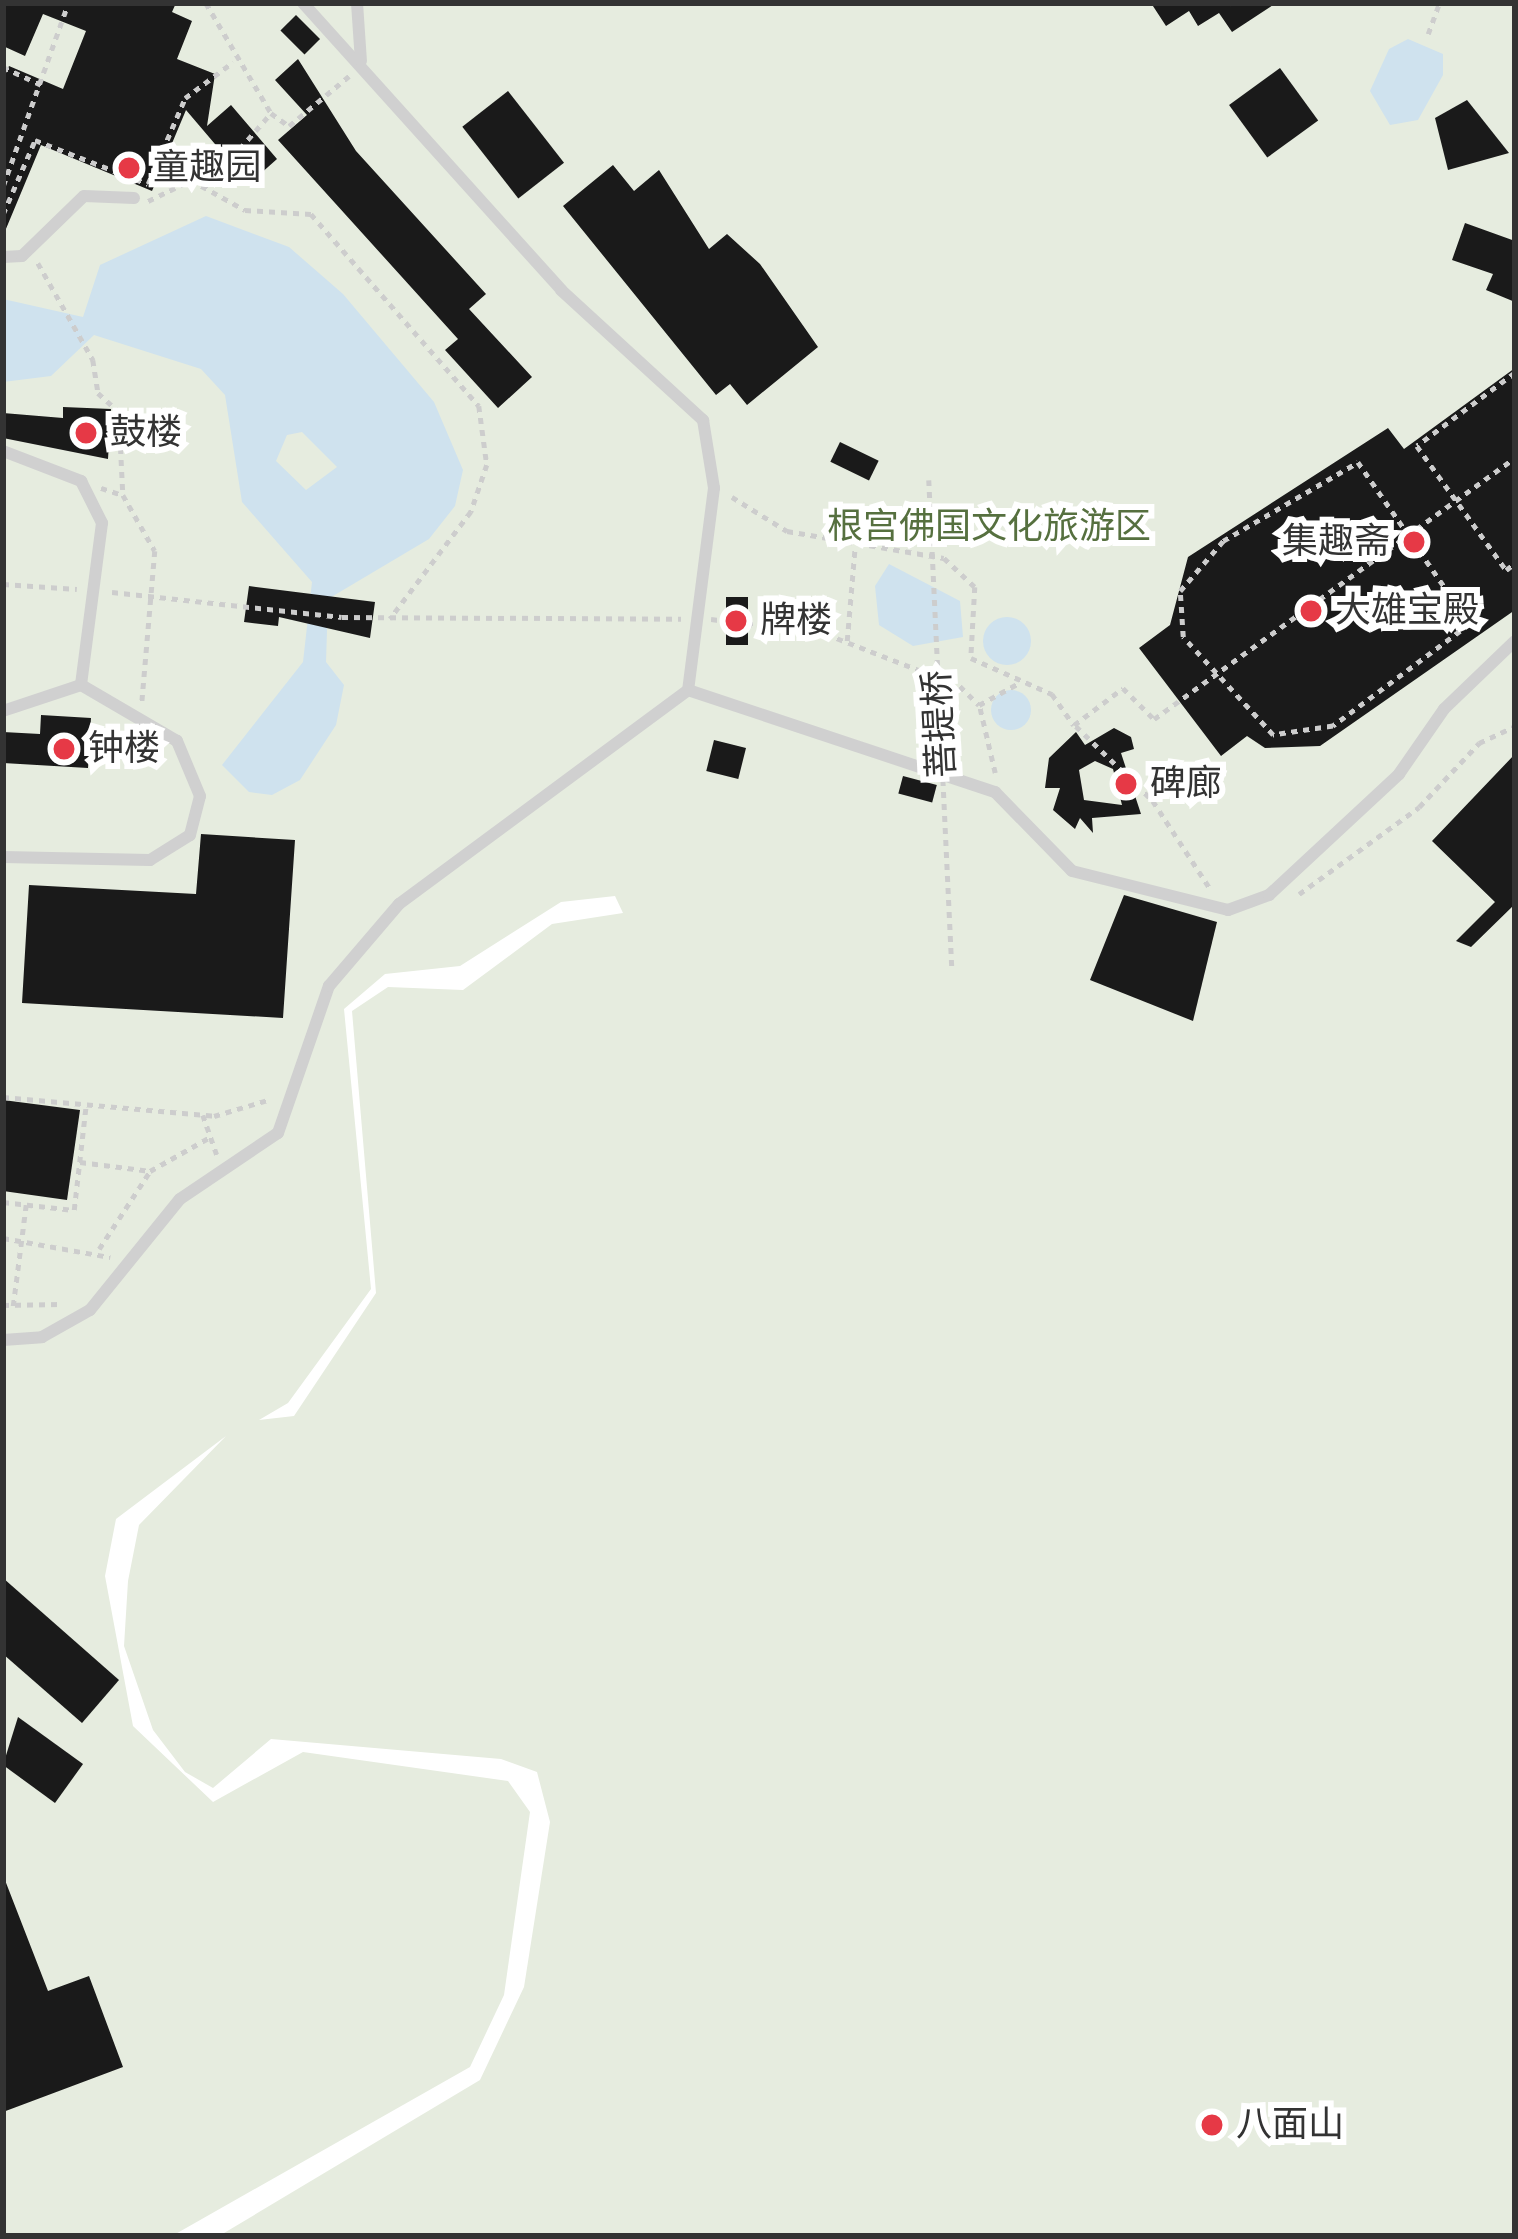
<!DOCTYPE html>
<html>
<head>
<meta charset="utf-8">
<style>
	body { margin:0 }
	#map { position:relative; width:1518px; height:2239px; overflow:hidden; background:#fff; font-family:"Fira Sans","Noto Sans SC",sans-serif }
	div>[style] { position:absolute }
	[style*='--x'] { left:calc(var(--x)*1px); top:calc(var(--y)*1px); width:calc(var(--w)*1px); rotate:calc(var(--a)*1deg) }
	.green>* { inset:0; background:#e6ecdf }
	.water>* { inset:0; background:#cfe2ee }
	.round { border-radius:50% }
	.building>* { inset:0; background:#1a1a1a; transform-origin:0 0 }
	.path>* { height:4.5px; margin-top:-2.25px; transform-origin:0; background:repeating-linear-gradient(90deg,#cdcdcd 0 6px,transparent 0 12px) }
	.lane>* { height:12px; margin:-6px; padding:0 6px; transform-origin:6px; border-radius:6px; background:#d0d0d0 }
	.path-bridge>* { height:4.5px; margin-top:-2.25px; transform-origin:0; background:repeating-linear-gradient(90deg,#cdcdcd 0 6px,transparent 0 12px) }
	.dots>* { width:33px; height:33px; translate:-50% -50%; box-sizing:border-box; border:6px solid #fff; border-radius:50% }
	span { translate:-50% -50%; white-space:nowrap; text-align:center; line-height:1.15; -webkit-text-stroke:12px #fff; paint-order:stroke }
	.poi-label { font-size:36px; color:#333 }
	.left { translate:0 -50%; text-align:left }
	.right { translate:-100% -50%; text-align:right }
	.park-label { font-size:36px; color:#56703f }
	.street-label { font-size:36px; color:#333 }
	.frame { position:absolute; inset:0; border:6px solid #333; pointer-events:none }
</style>
</head>
<body>
<div id="map">
	<div class="green">
		<i style="clip-path:polygon(evenodd,3px 3px,1515px 3px,1515px 2236px,219px 2236px,480px 2080px,524px 1987px,550px 1822px,537px 1772px,501px 1759px,271px 1739px,213px 1788px,185px 1772px,153px 1730px,124px 1646px,128px 1581px,139px 1525px,226px 1436px,116px 1519px,105px 1576px,133px 1726px,213px 1802px,303px 1752px,508px 1781px,530px 1812px,504px 1995px,470px 2067px,172px 2236px,3px 2236px,3px 3px,615px 896px,623px 913px,552px 924px,463px 990px,388px 987px,352px 1011px,376px 1293px,294px 1416px,259px 1420px,288px 1403px,371px 1289px,344px 1009px,385px 974px,460px 966px,561px 902px,615px 896px)"></i>
	</div>
	<div class="water">
		<i style="clip-path:polygon(1408px 39px,1443px 54px,1443px 75px,1418px 120px,1390px 125px,1370px 91px,1389px 49px)"></i>
		<i style="clip-path:polygon(evenodd,206px 216px,289px 247px,343px 294px,434px 402px,463px 470px,455px 506px,429px 539px,328px 599px,326px 662px,344px 685px,336px 725px,300px 780px,272px 795px,249px 792px,222px 765px,303px 662px,312px 582px,242px 502px,225px 395px,201px 369px,94px 335px,51px 376px,3px 382px,3px 299px,83px 317px,100px 265px,206px 216px,302px 432px,337px 467px,306px 490px,276px 461px,287px 435px,302px 432px)"></i>
		<i style="clip-path:polygon(889px 564px,960px 601px,963px 637px,913px 646px,879px 625px,875px 586px)"></i>
		<i class="round" style="left:983px;top:617px;width:48px;height:48px"></i>
		<i class="round" style="left:991px;top:690px;width:40px;height:40px"></i>
	</div>
	<div class="building">
		<i style="clip-path:polygon(3px 3px,176px 3px,172px 12px,192px 21px,177px 59px,215px 74px,207px 126px,231px 105px,277px 159px,249px 184px,186px 110px,152px 191px,41px 145px,3px 236px,3px 80px,9px 66px,63px 89px,86px 31px,43px 14px,25px 56px,3px 46px)"></i>
		<i style="clip-path:polygon(1151px 3px,1276px 3px,1232px 32px,1219px 13px,1198px 26px,1189px 11px,1166px 26px)"></i>
		<i style="left:296px;top:15px;width:34px;height:22px;rotate:45deg"></i>
		<i style="clip-path:polygon(298px 59px,356px 151px,486px 294px,469px 309px,532px 377px,498px 408px,445px 350px,458px 339px,278px 140px,307px 115px,275px 80px)"></i>
		<i style="left:1280px;top:68px;width:65px;height:63px;rotate:54deg"></i>
		<i style="left:508px;top:91px;width:91px;height:58px;rotate:52deg"></i>
		<i style="clip-path:polygon(1467px 100px,1509px 153px,1448px 170px,1435px 118px)"></i>
		<i style="clip-path:polygon(613px 165px,634px 191px,659px 170px,709px 249px,727px 234px,760px 264px,818px 347px,747px 405px,730px 384px,716px 395px,563px 206px)"></i>
		<i style="clip-path:polygon(1465px 223px,1515px 241px,1515px 302px,1486px 290px,1493px 274px,1452px 260px)"></i>
		<i style="clip-path:polygon(1515px 368px,1515px 610px,1320px 746px,1265px 748px,1247px 736px,1221px 756px,1139px 648px,1170px 625px,1188px 557px,1388px 428px,1404px 449px)"></i>
		<i style="clip-path:polygon(63px 407px,111px 409px,108px 459px,3px 438px,3px 413px,63px 418px)"></i>
		<i style="left:840px;top:442px;width:43px;height:22px;rotate:26deg"></i>
		<i style="clip-path:polygon(249px 586px,375px 602px,370px 638px,279px 617px,278px 626px,244px 622px)"></i>
		<i style="left:726px;top:597px;width:22px;height:48px"></i>
		<i style="clip-path:polygon(41px 715px,91px 718px,88px 768px,3px 763px,3px 732px,40px 734px)"></i>
		<i style="clip-path:polygon(evenodd,1114px 728px,1131px 737px,1134px 749px,1121px 753px,1141px 814px,1092px 818px,1093px 833px,1080px 818px,1075px 829px,1053px 810px,1060px 788px,1045px 788px,1049px 758px,1076px 732px,1085px 745px,1114px 728px,1095px 761px,1113px 769px,1122px 805px,1084px 800px,1079px 770px,1095px 761px)"></i>
		<i style="left:714px;top:740px;width:33px;height:32px;rotate:14deg"></i>
		<i style="clip-path:polygon(1515px 754px,1515px 904px,1471px 947px,1456px 941px,1495px 902px,1432px 841px)"></i>
		<i style="left:903px;top:776px;width:35px;height:18px;rotate:15deg"></i>
		<i style="clip-path:polygon(201px 834px,295px 840px,283px 1018px,22px 1003px,29px 885px,196px 894px)"></i>
		<i style="clip-path:polygon(1124px 895px,1217px 922px,1193px 1021px,1090px 980px)"></i>
		<i style="clip-path:polygon(3px 1100px,80px 1110px,67px 1200px,3px 1191px)"></i>
		<i style="clip-path:polygon(3px 1578px,119px 1680px,82px 1723px,3px 1654px)"></i>
		<i style="clip-path:polygon(18px 1717px,83px 1764px,55px 1803px,3px 1765px)"></i>
		<i style="clip-path:polygon(3px 1875px,48px 1991px,89px 1976px,123px 2067px,3px 2112px)"></i>
	</div>
	<div class="path">
		<i style="--x:206;--y:3;--w:128;--a:59.4"></i>
		<i style="--x:1228;--y:4;--w:1;--a:-45"></i>
		<i style="--x:1428;--y:34;--w:33;--a:-70"></i>
		<i style="--x:3;--y:67;--w:45;--a:24.9"></i>
		<i style="--x:208;--y:185;--w:96;--a:-48.8"></i>
		<i style="--x:271;--y:113;--w:22;--a:36"></i>
		<i style="--x:289;--y:126;--w:78;--a:-39.8"></i>
		<i style="--x:3;--y:186;--w:194;--a:-70.4"></i>
		<i style="--x:148;--y:201;--w:48;--a:-26"></i>
		<i style="--x:191;--y:180;--w:62;--a:29.1"></i>
		<i style="--x:245;--y:210;--w:66;--a:3.5"></i>
		<i style="--x:311;--y:214;--w:255;--a:48.8"></i>
		<i style="--x:479;--y:406;--w:60;--a:82.3"></i>
		<i style="--x:487;--y:465;--w:50;--a:108.8"></i>
		<i style="--x:471;--y:512;--w:134;--a:127.1"></i>
		<i style="--x:3;--y:214;--w:81;--a:-66.6"></i>
		<i style="--x:35;--y:140;--w:121;--a:21.3"></i>
		<i style="--x:148;--y:184;--w:94;--a:-66.7"></i>
		<i style="--x:185;--y:98;--w:60;--a:-36.9"></i>
		<i style="--x:38;--y:263;--w:112;--a:60.4"></i>
		<i style="--x:93;--y:360;--w:33;--a:81"></i>
		<i style="--x:98;--y:393;--w:28;--a:42"></i>
		<i style="--x:119;--y:412;--w:83;--a:87.2"></i>
		<i style="--x:1515;--y:373;--w:122;--a:143.3"></i>
		<i style="--x:1417;--y:446;--w:153;--a:54.3"></i>
		<i style="--x:1506;--y:570;--w:11;--a:-38"></i>
		<i style="--x:1358;--y:462;--w:197;--a:55.3"></i>
		<i style="--x:1470;--y:624;--w:171;--a:143.3"></i>
		<i style="--x:1333;--y:726;--w:61;--a:171.5"></i>
		<i style="--x:1273;--y:735;--w:133;--a:-132.6"></i>
		<i style="--x:1183;--y:637;--w:46;--a:-93.7"></i>
		<i style="--x:1180;--y:591;--w:66;--a:-49.3"></i>
		<i style="--x:1223;--y:541;--w:156;--a:-30.3"></i>
		<i style="--x:101;--y:488;--w:23;--a:18"></i>
		<i style="--x:123;--y:495;--w:64;--a:60.3"></i>
		<i style="--x:155;--y:551;--w:152;--a:94.9"></i>
		<i style="--x:732;--y:497;--w:65;--a:31.7"></i>
		<i style="--x:787;--y:531;--w:159;--a:9.8"></i>
		<i style="--x:944;--y:558;--w:42;--a:43.1"></i>
		<i style="--x:975;--y:587;--w:71;--a:93.2"></i>
		<i style="--x:971;--y:658;--w:89;--a:24"></i>
		<i style="--x:1052;--y:694;--w:38;--a:55"></i>
		<i style="--x:1074;--y:725;--w:61;--a:-37.1"></i>
		<i style="--x:1123;--y:688;--w:44;--a:45"></i>
		<i style="--x:1154;--y:719;--w:445;--a:-35.9"></i>
		<i style="--x:3;--y:584;--w:74;--a:3.9"></i>
		<i style="--x:112;--y:592;--w:231;--a:6.2"></i>
		<i style="--x:342;--y:617;--w:339;--a:0.3"></i>
		<i style="--x:711;--y:619;--w:116;--a:7.4"></i>
		<i style="--x:826;--y:634;--w:144;--a:21.2"></i>
		<i style="--x:960;--y:686;--w:27;--a:45"></i>
		<i style="--x:847;--y:641;--w:95;--a:-85.2"></i>
		<i style="--x:1076;--y:726;--w:107;--a:44.2"></i>
		<i style="--x:1153;--y:801;--w:103;--a:56.9"></i>
		<i style="--x:995;--y:773;--w:70;--a:-103.2"></i>
		<i style="--x:979;--y:705;--w:43;--a:-28.9"></i>
		<i style="--x:1299;--y:894;--w:148;--a:-35.9"></i>
		<i style="--x:1419;--y:807;--w:88;--a:-46.8"></i>
		<i style="--x:1479;--y:743;--w:40;--a:-25"></i>
		<i style="--x:3;--y:1097;--w:212;--a:5.1"></i>
		<i style="--x:214;--y:1116;--w:59;--a:-16.6"></i>
		<i style="--x:203;--y:1115;--w:42;--a:70.7"></i>
		<i style="--x:80;--y:1162;--w:71;--a:7.3"></i>
		<i style="--x:3;--y:1202;--w:71;--a:6.4"></i>
		<i style="--x:74;--y:1210;--w:106;--a:-83.5"></i>
		<i style="--x:3;--y:1238;--w:109;--a:10.1"></i>
		<i style="--x:99;--y:1249;--w:93;--a:-56.8"></i>
		<i style="--x:150;--y:1171;--w:69;--a:-29.5"></i>
		<i style="--x:3;--y:1305;--w:58;--a:-1"></i>
		<i style="--x:13;--y:1306;--w:102;--a:-82.7"></i>
	</div>
	<div class="lane">
		<i style="--x:303;--y:3;--w:386;--a:48"></i>
		<i style="--x:561;--y:290;--w:193;--a:42.5"></i>
		<i style="--x:703;--y:420;--w:69;--a:80.8"></i>
		<i style="--x:714;--y:488;--w:204;--a:97.3"></i>
		<i style="--x:357;--y:3;--w:58;--a:86.1"></i>
		<i style="--x:3;--y:257;--w:19;--a:-3"></i>
		<i style="--x:22;--y:256;--w:86;--a:-44.1"></i>
		<i style="--x:84;--y:196;--w:50;--a:2.3"></i>
		<i style="--x:3;--y:451;--w:84;--a:21"></i>
		<i style="--x:81;--y:481;--w:47;--a:63.4"></i>
		<i style="--x:102;--y:523;--w:163;--a:97.4"></i>
		<i style="--x:81;--y:685;--w:82;--a:161.6"></i>
		<i style="--x:688;--y:690;--w:324;--a:18.4"></i>
		<i style="--x:995;--y:792;--w:110;--a:45.7"></i>
		<i style="--x:1072;--y:871;--w:161;--a:14"></i>
		<i style="--x:1228;--y:910;--w:44;--a:-20.1"></i>
		<i style="--x:1269;--y:895;--w:178;--a:-42.9"></i>
		<i style="--x:1399;--y:774;--w:79;--a:-55.3"></i>
		<i style="--x:1444;--y:709;--w:98;--a:-43.8"></i>
		<i style="--x:3;--y:857;--w:147;--a:1.2"></i>
		<i style="--x:150;--y:860;--w:47;--a:-32"></i>
		<i style="--x:190;--y:835;--w:40;--a:-75.6"></i>
		<i style="--x:200;--y:796;--w:60;--a:-112.7"></i>
		<i style="--x:177;--y:741;--w:111;--a:-149.7"></i>
		<i style="--x:3;--y:1340;--w:39;--a:-4"></i>
		<i style="--x:42;--y:1337;--w:55;--a:-29.4"></i>
		<i style="--x:90;--y:1310;--w:143;--a:-51"></i>
		<i style="--x:180;--y:1199;--w:118;--a:-34"></i>
		<i style="--x:278;--y:1133;--w:156;--a:-70.9"></i>
		<i style="--x:329;--y:986;--w:108;--a:-49.5"></i>
		<i style="--x:399;--y:904;--w:360;--a:-36.5"></i>
	</div>
	<div class="path-bridge">
		<i style="--x:929;--y:480;--w:488;--a:87.3"></i>
	</div>
	<div class="dots">
		<i style="left:129px;top:168px;background:#e63946"></i>
		<i style="left:86px;top:433px;background:#e63946"></i>
		<i style="left:1414px;top:542px;background:#e63946"></i>
		<i style="left:1311px;top:611px;background:#e63946"></i>
		<i style="left:736px;top:621px;background:#e63946"></i>
		<i style="left:64px;top:749px;background:#e63946"></i>
		<i style="left:1126px;top:784px;background:#e63946"></i>
		<i style="left:1212px;top:2125px;background:#e63946"></i>
	</div>
	<div class="poi-label">
		<span class="left" style="left:153px;top:168px">童趣园</span>
		<span class="left" style="left:110px;top:433px">鼓楼</span>
		<span class="right" style="left:1390px;top:542px">集趣斋</span>
		<span class="left" style="left:1335px;top:611px">大雄宝殿</span>
		<span class="left" style="left:760px;top:621px">牌楼</span>
		<span class="left" style="left:88px;top:749px">钟楼</span>
		<span class="left" style="left:1150px;top:784px">碑廊</span>
		<span class="left" style="left:1236px;top:2125px">八面山</span>
	</div>
	<div class="park-label">
		<span style="left:989px;top:527px">根宫佛国文化旅游区</span>
	</div>
	<div class="street-label">
		<span style="left:940px;top:724px;rotate:-93deg">菩提桥</span>
	</div>
	<div class="frame"></div>
</div>
</body>
</html>
